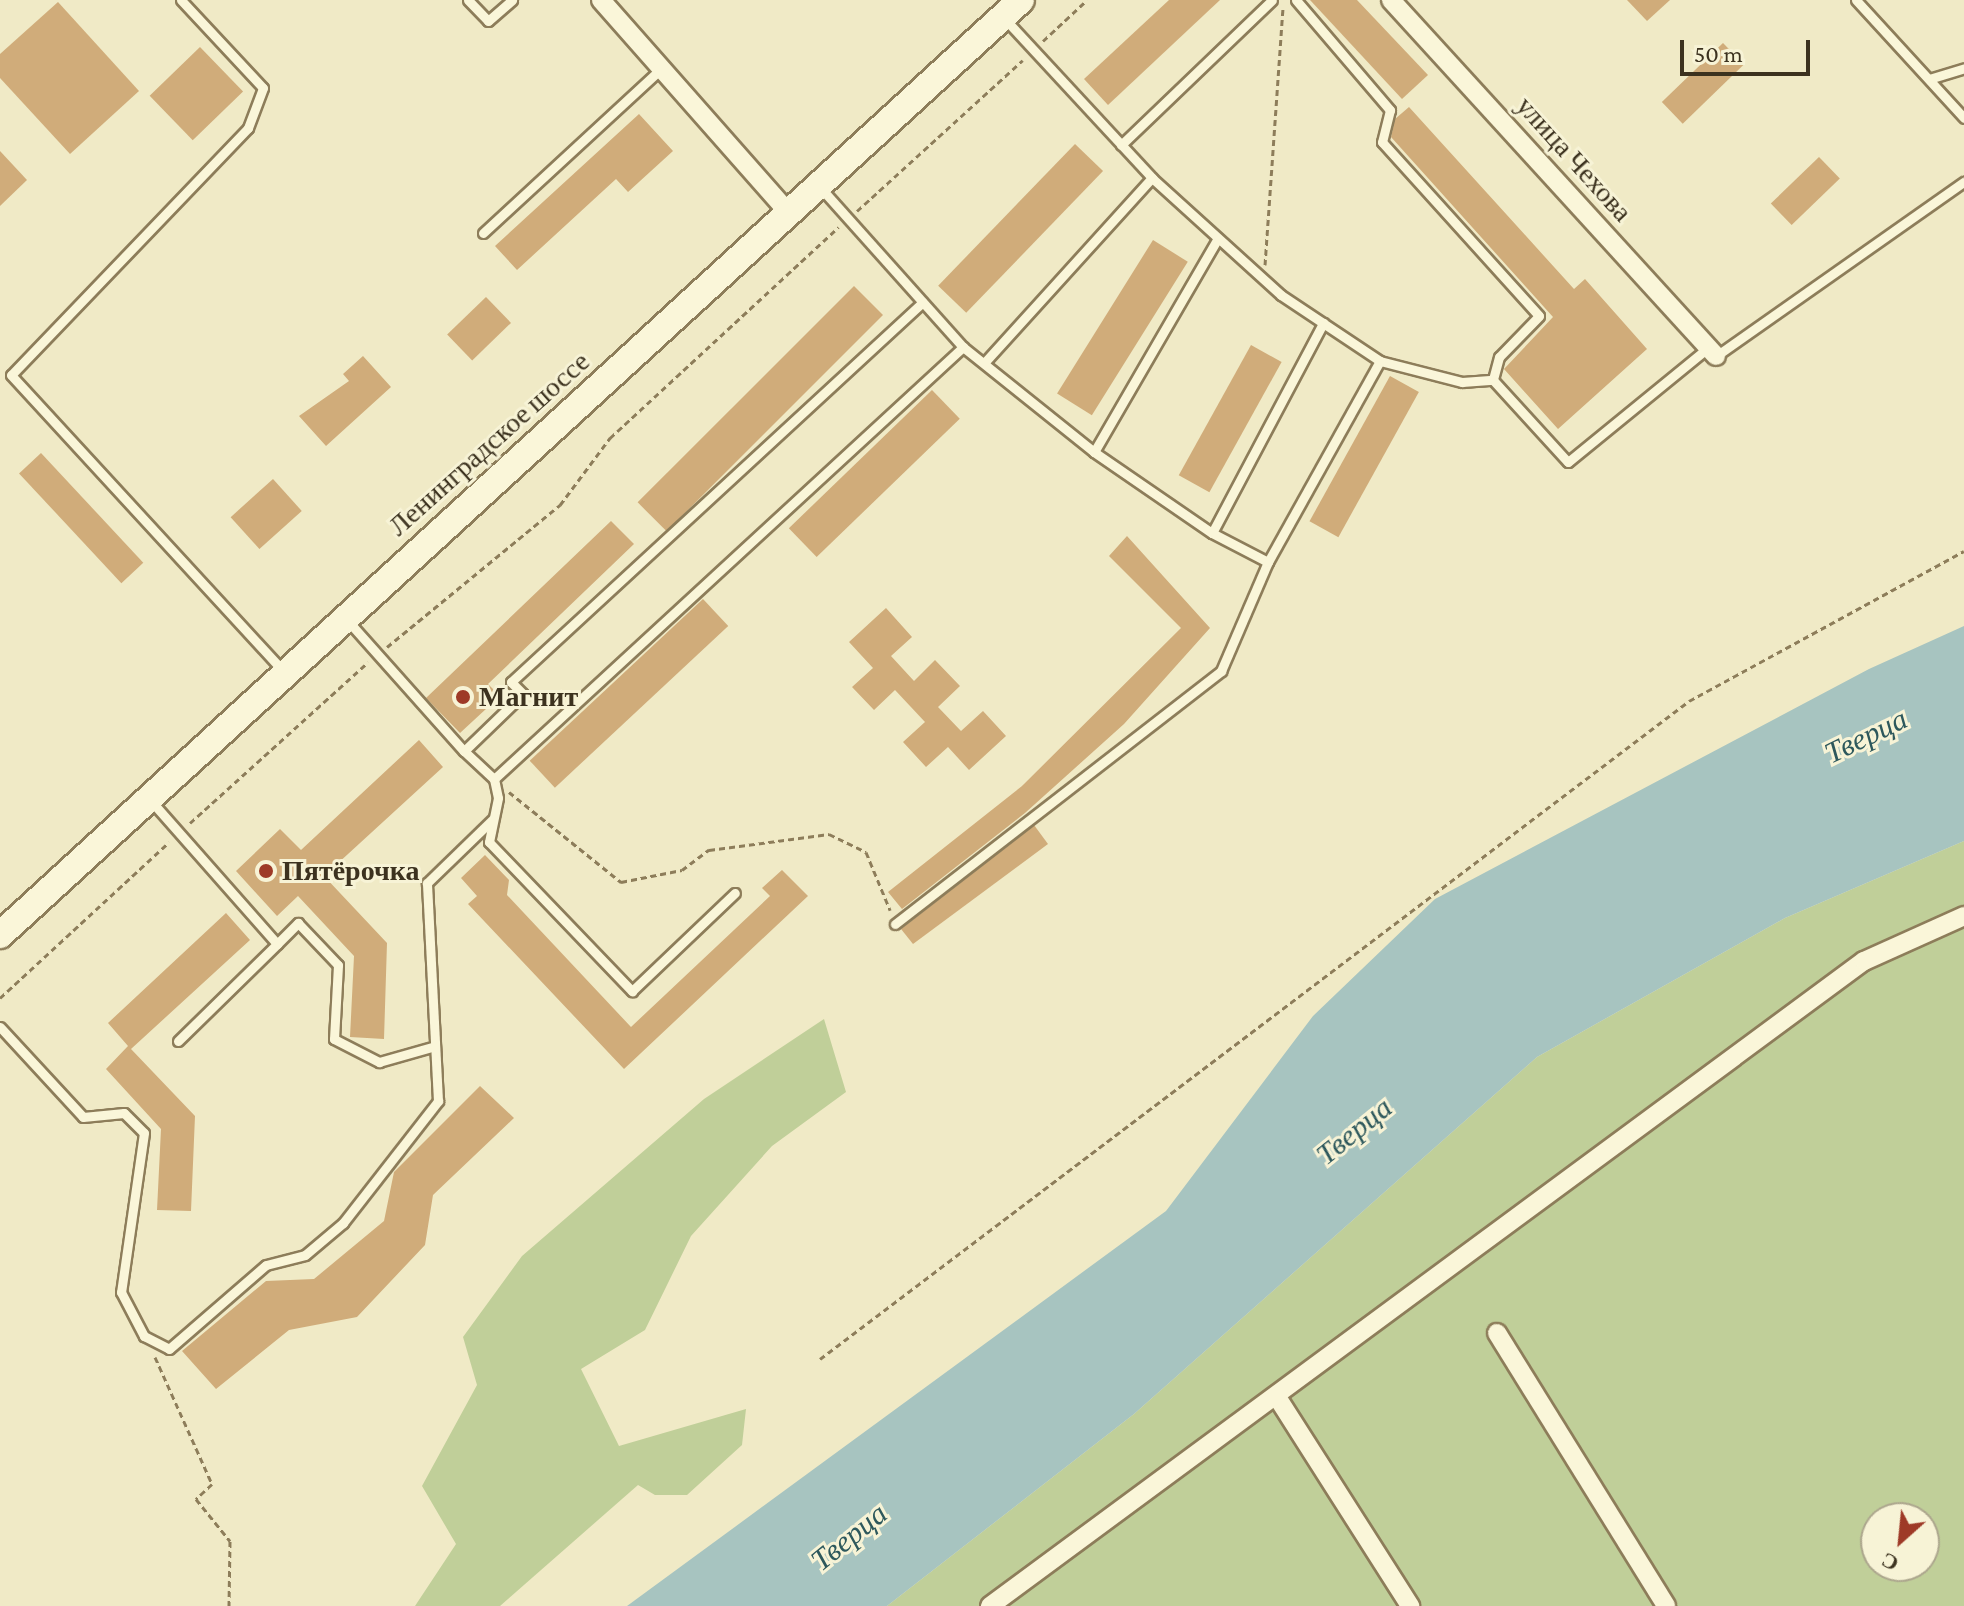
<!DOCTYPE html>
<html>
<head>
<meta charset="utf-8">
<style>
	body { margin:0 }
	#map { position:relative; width:1964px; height:1606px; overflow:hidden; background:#f0eac6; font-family:"Crimson Pro",serif }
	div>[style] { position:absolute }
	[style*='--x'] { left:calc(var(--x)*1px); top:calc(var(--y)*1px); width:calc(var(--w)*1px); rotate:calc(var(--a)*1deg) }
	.green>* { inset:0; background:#c0cf99 }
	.water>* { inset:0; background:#a7c4c0 }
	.building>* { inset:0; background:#d0ac7a; transform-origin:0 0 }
	.path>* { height:3px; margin-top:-1.5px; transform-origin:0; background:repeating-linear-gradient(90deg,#8d7d5a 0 6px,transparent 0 10px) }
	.roads { filter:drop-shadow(2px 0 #8d7d5a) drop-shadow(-2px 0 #8d7d5a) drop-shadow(0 2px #8d7d5a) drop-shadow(0 -2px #8d7d5a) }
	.service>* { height:9px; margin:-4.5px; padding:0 4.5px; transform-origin:4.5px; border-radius:4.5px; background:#faf6d9 }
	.minor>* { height:18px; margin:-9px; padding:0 9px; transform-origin:9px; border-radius:9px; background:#faf6d9 }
	.secondary>* { height:26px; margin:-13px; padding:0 13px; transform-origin:13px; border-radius:13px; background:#faf6d9 }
	.dots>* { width:22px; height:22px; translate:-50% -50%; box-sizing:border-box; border:4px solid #f7f3d6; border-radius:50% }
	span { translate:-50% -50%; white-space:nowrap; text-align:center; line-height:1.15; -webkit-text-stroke:6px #f7f3d6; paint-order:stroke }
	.street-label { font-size:28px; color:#3c321f }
	.poi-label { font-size:28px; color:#3c321f; font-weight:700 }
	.left { translate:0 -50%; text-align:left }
	.water-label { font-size:30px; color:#2d585c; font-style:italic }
	.north { position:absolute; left:1860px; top:1502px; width:80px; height:80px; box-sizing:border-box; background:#f7f3d6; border:2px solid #aca68d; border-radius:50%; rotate:207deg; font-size:22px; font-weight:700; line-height:32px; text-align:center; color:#3c321f }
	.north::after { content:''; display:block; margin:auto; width:28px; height:36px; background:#9e3a27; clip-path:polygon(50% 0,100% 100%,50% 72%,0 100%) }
	.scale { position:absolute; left:1680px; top:40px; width:130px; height:36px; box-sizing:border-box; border:4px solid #3c321f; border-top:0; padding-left:10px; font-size:24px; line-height:28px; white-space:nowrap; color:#3c321f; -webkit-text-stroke:6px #f7f3d6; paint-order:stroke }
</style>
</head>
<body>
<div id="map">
	<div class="green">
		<i style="clip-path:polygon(evenodd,1964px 841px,1964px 1606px,887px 1606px,1134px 1414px,1537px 1057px,1785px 918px,1964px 841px,1876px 1518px,1924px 1518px,1924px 1566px,1876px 1566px,1876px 1518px)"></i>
		<i style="clip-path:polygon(824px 1019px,846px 1092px,772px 1146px,691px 1236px,645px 1330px,581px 1369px,619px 1446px,746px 1409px,742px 1445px,687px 1495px,655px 1495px,638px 1485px,500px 1606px,415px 1606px,456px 1544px,422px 1486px,477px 1385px,463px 1337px,522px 1256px,704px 1099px)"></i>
	</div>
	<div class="water">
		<i style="clip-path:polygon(1964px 626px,1964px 841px,1785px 918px,1537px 1057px,1134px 1414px,887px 1606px,627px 1606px,1166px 1211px,1313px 1016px,1435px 899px,1869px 669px)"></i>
	</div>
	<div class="building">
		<i style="clip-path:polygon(1169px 0,1220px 0,1108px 105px,1084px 79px)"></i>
		<i style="clip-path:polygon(1310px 0,1357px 0,1428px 75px,1402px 99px)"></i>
		<i style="clip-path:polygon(1627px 0,1670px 0,1647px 21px)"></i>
		<i style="clip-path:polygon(58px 2px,139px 91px,70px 154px,0 78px,0 54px)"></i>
		<i style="left:1723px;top:43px;width:30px;height:85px;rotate:46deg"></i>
		<i style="left:200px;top:47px;width:62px;height:70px;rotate:46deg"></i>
		<i style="clip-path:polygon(1409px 107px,1574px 289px,1585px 279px,1647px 349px,1558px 429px,1504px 369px,1553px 317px,1391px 137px,1395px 119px)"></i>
		<i style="clip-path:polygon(639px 114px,673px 151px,628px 192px,616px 179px,517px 270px,495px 246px)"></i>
		<i style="left:1075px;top:144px;width:39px;height:197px;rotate:44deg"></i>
		<i style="clip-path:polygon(0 151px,27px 180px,0 206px)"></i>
		<i style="left:1819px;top:157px;width:30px;height:67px;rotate:46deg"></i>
		<i style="left:1153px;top:240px;width:41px;height:181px;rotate:32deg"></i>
		<i style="left:854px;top:286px;width:41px;height:306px;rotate:45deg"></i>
		<i style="left:486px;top:297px;width:36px;height:54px;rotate:46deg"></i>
		<i style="left:1251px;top:345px;width:35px;height:149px;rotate:29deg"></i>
		<i style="clip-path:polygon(363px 356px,391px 387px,326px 446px,299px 416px,349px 381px,343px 374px)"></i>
		<i style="left:1390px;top:376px;width:33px;height:166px;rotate:29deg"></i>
		<i style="left:932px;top:390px;width:40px;height:199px;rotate:46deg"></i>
		<i style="left:41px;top:453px;width:150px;height:30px;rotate:47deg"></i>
		<i style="left:273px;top:479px;width:43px;height:57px;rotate:48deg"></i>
		<i style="clip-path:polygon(611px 521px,634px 544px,488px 684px,500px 696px,460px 733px,426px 698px)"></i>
		<i style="clip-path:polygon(1127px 536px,1210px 628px,1124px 724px,1025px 813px,902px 909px,888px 892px,1022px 786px,1181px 628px,1109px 556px)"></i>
		<i style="left:703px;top:599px;width:37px;height:237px;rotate:47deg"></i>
		<i style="clip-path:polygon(886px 608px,912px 637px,891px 656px,914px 681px,935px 660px,960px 686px,938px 707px,961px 731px,983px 711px,1006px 736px,969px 770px,948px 747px,926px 767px,903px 742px,925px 722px,895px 690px,874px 710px,852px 687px,873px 668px,849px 642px)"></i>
		<i style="clip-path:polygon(419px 740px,443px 767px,324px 876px,387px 943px,384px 1039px,350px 1037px,354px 956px,298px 896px,277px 916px,236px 871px,280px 829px,301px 850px)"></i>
		<i style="clip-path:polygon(1034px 825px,1048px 844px,913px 944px,901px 929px)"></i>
		<i style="clip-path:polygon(485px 855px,509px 880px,507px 895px,631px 1027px,770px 896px,762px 888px,782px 870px,808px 896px,624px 1069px,468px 904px,477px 896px,461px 878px)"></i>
		<i style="clip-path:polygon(226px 913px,250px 940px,131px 1049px,195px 1116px,191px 1211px,157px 1210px,161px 1129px,106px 1069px,128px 1046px,108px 1023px)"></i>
		<i style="clip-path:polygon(480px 1086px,514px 1118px,433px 1195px,425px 1245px,357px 1317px,289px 1330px,216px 1389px,182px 1351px,266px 1281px,314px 1279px,384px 1221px,394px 1172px)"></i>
	</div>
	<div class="path">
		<i style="--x:1043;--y:41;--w:60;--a:-43"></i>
		<i style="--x:857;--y:211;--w:224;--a:-42.3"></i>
		<i style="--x:1265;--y:265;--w:257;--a:-86"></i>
		<i style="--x:387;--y:647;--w:224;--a:-39.4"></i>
		<i style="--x:560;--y:505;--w:84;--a:-53.3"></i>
		<i style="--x:610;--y:438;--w:311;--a:-42.7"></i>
		<i style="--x:509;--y:792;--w:144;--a:38.8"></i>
		<i style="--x:621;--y:882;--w:62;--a:-11.1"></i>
		<i style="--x:682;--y:870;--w:34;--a:-37"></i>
		<i style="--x:709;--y:850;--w:121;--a:-7.6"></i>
		<i style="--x:829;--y:834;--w:41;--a:25.9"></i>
		<i style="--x:866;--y:852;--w:63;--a:67.5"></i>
		<i style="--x:190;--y:823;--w:240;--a:-42.1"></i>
		<i style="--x:0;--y:998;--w:230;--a:-42.7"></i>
		<i style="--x:155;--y:1357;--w:139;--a:65.8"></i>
		<i style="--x:212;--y:1484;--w:22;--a:137"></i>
		<i style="--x:196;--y:1499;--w:54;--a:51"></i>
		<i style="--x:230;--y:1541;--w:65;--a:90.9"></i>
		<i style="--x:820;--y:1359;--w:1090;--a:-37.13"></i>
		<i style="--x:1689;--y:701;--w:313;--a:-28.6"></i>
	</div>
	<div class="roads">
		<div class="service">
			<i style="--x:181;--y:0;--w:120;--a:47"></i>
			<i style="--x:263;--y:88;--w:43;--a:110.6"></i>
			<i style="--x:248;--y:128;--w:342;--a:133.8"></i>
			<i style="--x:11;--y:375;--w:402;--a:47.4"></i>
			<i style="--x:468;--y:0;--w:29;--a:46"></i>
			<i style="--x:488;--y:21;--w:32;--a:-41"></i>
			<i style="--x:1296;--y:0;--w:145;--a:49.5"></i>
			<i style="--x:1390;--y:110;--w:33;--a:104"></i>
			<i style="--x:1382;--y:142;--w:234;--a:47.9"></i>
			<i style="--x:1539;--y:316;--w:57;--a:134.3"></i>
			<i style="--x:1499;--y:357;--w:24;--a:105"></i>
			<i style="--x:1493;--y:380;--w:111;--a:47.6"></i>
			<i style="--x:1568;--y:462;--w:181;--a:-39.2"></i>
			<i style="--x:1856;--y:0;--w:160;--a:47.5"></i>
			<i style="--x:1005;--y:19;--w:217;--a:47.2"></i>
			<i style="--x:1152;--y:178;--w:174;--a:42.2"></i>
			<i style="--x:1281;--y:295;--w:119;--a:33.7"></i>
			<i style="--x:1380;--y:361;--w:85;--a:14.4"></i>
			<i style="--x:1462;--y:382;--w:31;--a:-4"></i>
			<i style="--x:1929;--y:79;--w:37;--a:-17"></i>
			<i style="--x:1121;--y:145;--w:209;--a:-43.8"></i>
			<i style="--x:820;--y:187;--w:215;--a:48.2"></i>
			<i style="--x:963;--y:347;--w:168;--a:38.7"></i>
			<i style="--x:1094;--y:452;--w:143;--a:34.5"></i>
			<i style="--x:1212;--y:533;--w:63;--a:27.4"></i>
			<i style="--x:483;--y:233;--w:242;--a:-42.7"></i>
			<i style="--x:1716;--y:356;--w:303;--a:-35.1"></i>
			<i style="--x:984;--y:363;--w:250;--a:-47.8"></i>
			<i style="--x:1094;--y:452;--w:247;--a:-59.9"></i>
			<i style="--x:1212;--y:533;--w:238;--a:-62.1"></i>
			<i style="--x:348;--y:621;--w:174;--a:48.3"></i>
			<i style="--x:464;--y:751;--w:82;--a:-44"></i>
			<i style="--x:523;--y:694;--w:17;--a:-135"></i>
			<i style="--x:511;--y:682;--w:560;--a:-42.69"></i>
			<i style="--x:464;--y:751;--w:41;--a:43"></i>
			<i style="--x:494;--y:779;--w:19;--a:78"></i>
			<i style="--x:498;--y:798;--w:45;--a:101.6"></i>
			<i style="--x:489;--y:842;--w:207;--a:46.2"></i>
			<i style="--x:632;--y:991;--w:142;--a:-43.6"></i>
			<i style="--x:494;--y:779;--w:638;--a:-42.65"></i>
			<i style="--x:152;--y:802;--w:189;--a:48.6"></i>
			<i style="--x:277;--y:944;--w:30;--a:-45"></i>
			<i style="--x:298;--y:923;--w:58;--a:46.4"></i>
			<i style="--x:338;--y:965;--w:74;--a:93.1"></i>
			<i style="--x:334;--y:1039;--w:51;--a:27.1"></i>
			<i style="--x:379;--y:1062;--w:55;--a:-15.8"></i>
			<i style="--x:895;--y:924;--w:413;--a:-37.8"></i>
			<i style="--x:1221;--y:671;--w:119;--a:-66.7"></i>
			<i style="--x:1268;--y:562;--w:230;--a:-60.9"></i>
			<i style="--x:0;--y:1027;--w:122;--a:47.3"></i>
			<i style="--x:83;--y:1117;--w:41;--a:-5.6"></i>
			<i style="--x:124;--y:1113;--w:28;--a:45"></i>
			<i style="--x:144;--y:1133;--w:161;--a:98.2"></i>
			<i style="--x:121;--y:1292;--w:50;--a:62.4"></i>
			<i style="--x:144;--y:1336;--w:28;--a:27"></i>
			<i style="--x:169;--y:1349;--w:128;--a:-40.9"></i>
			<i style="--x:266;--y:1265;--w:40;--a:-14.4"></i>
			<i style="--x:305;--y:1255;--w:50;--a:-40.1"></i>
			<i style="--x:343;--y:1223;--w:155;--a:-52.1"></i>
			<i style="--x:438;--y:1101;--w:218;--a:-92.9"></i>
			<i style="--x:427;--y:883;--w:91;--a:-44.1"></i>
			<i style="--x:178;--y:1041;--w:139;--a:-44.4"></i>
		</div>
		<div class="minor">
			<i style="--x:601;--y:0;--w:284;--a:48.6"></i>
			<i style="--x:1391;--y:0;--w:482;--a:47.6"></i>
			<i style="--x:1497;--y:1333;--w:321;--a:58.2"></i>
			<i style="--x:1277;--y:1397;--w:248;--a:57.5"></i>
			<i style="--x:990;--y:1606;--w:1086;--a:-36.43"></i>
			<i style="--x:1864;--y:961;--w:110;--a:-24.2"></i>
		</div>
		<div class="secondary">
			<i style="--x:0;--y:935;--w:1384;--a:-42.48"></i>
		</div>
	</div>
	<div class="dots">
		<i style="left:463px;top:697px;background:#9e3a27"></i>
		<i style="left:266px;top:871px;background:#9e3a27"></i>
	</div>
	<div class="street-label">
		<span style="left:1574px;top:159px;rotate:48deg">улица Чехова</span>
		<span style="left:489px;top:444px;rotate:-42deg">Ленинградское шоссе</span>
	</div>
	<div class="poi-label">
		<span class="left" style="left:479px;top:697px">Магнит</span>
		<span class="left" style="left:282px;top:871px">Пятёрочка</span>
	</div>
	<div class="water-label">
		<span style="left:1866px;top:736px;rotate:-26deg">Тверца</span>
		<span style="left:1354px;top:1131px;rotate:-39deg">Тверца</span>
		<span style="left:849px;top:1537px;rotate:-39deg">Тверца</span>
	</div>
	<div class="north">С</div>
	<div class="scale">50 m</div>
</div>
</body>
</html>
